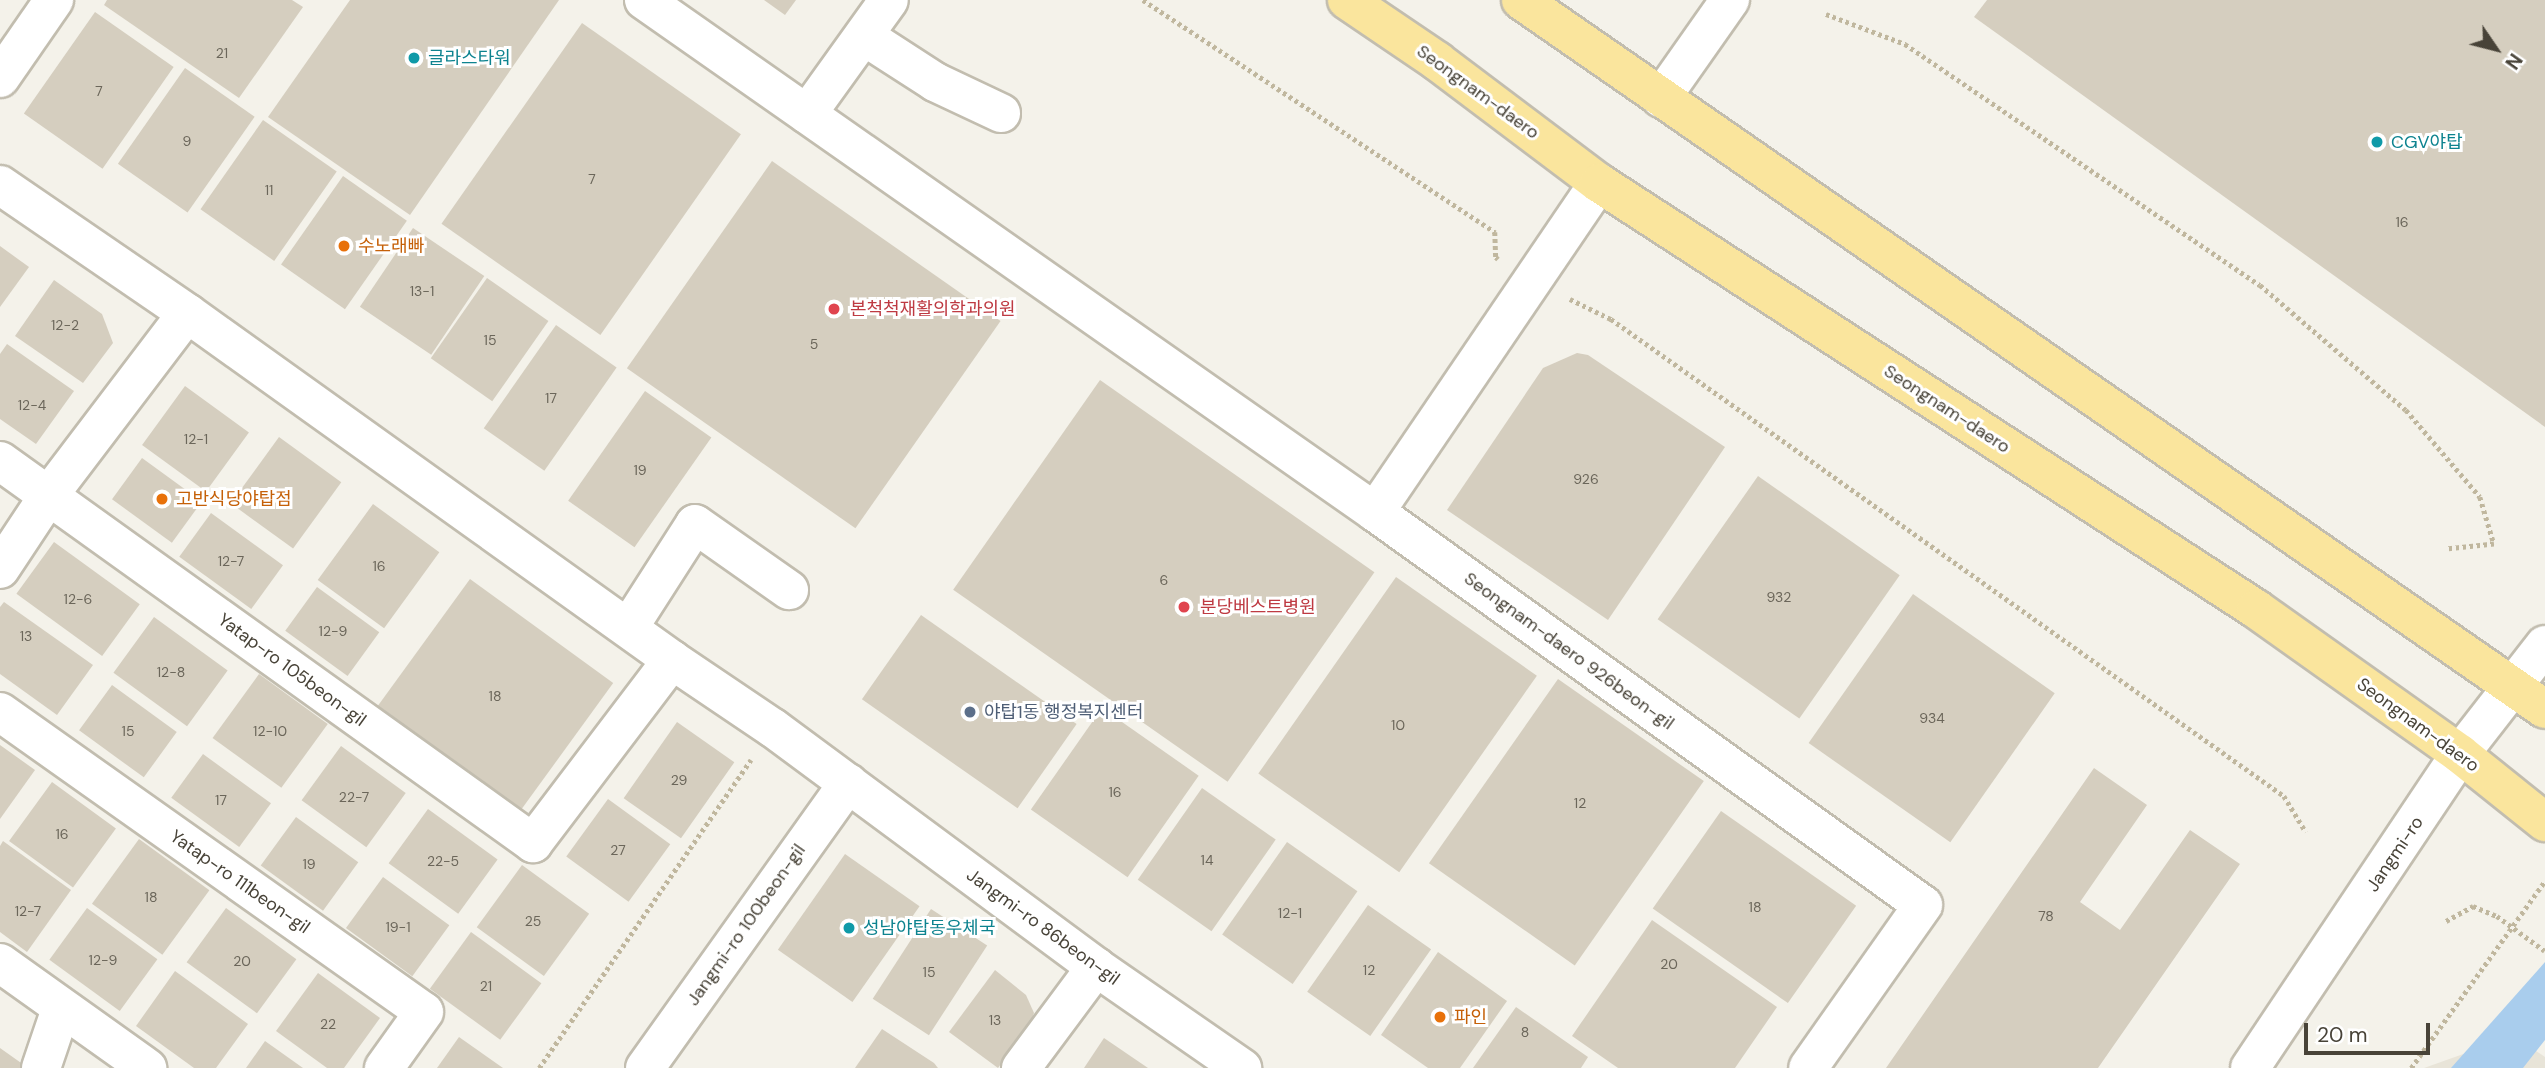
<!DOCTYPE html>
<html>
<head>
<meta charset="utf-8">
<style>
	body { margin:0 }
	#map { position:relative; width:2545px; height:1068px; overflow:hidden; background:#f4f2ea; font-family:"DM Sans","Noto Sans KR",sans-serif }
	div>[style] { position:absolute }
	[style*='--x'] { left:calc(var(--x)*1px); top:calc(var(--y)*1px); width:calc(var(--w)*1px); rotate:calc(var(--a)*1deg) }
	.residential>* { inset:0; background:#e8e4d8 }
	.water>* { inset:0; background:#a9cded }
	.building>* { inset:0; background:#d5cebf; transform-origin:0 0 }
	.path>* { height:4.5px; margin-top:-2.25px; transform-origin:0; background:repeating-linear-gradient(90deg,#c0b79e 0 3.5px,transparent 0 7px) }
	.roads { filter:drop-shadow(2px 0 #c2bdaf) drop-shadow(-2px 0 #c2bdaf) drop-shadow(0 2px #c2bdaf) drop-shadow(0 -2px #c2bdaf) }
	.minor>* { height:38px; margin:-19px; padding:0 19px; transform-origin:19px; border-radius:19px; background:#fff }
	.major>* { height:38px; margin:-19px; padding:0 19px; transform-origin:19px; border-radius:19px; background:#fae59d }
	.path-bridge>* { height:4.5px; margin-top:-2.25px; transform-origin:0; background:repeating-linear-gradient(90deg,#c0b79e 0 3.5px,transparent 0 7px) }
	.dots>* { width:19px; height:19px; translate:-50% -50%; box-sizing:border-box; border:4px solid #fff; border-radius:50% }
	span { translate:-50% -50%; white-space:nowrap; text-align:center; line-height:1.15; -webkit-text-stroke:6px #fff; paint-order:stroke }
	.number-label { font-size:14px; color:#6b665a }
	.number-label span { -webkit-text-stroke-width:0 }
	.culture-label { font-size:18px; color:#0d838f }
	.left { translate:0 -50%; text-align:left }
	.street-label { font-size:18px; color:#484338 }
	.food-label { font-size:18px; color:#c56008 }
	.health-label { font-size:18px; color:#be3a42 }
	.service-label { font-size:18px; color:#4e5e75 }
	.north { position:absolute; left:2461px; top:14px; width:70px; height:70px; -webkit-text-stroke:5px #fff; paint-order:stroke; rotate:125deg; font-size:19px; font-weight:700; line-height:28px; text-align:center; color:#484338 }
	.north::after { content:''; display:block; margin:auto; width:24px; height:32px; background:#484338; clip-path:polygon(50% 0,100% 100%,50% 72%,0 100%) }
	.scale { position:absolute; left:2304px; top:1023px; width:126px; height:32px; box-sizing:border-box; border:4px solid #484338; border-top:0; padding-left:9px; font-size:21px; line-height:24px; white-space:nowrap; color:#484338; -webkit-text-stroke:5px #fff; paint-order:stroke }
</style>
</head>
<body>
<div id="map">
	<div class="residential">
		<i style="clip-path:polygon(2514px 1036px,2545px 1057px,2545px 1068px,2424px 1068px)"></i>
	</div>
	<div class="water">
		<i style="clip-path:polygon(2545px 962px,2545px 1040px,2523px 1068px,2451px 1068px)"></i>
	</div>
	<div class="building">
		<i style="clip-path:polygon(107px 0,292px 0,303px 7px,239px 98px,104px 5px)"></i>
		<i style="clip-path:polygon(350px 0,559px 0,410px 215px,268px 117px)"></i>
		<i style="clip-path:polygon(764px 0,796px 0,785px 15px)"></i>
		<i style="clip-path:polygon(1987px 0,2545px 0,2545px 427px,1974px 17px)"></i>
		<i style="left:95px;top:12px;width:96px;height:124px;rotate:35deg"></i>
		<i style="left:582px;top:23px;width:194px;height:245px;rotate:35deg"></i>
		<i style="left:185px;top:68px;width:85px;height:117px;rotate:35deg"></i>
		<i style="left:263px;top:120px;width:90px;height:109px;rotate:35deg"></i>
		<i style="left:772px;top:161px;width:279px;height:253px;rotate:35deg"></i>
		<i style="left:343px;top:176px;width:78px;height:108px;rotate:35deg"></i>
		<i style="left:413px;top:228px;width:86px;height:95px;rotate:34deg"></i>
		<i style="clip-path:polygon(0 246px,29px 267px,0 307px)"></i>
		<i style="left:487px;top:278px;width:75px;height:98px;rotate:35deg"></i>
		<i style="clip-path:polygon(54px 280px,102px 314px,113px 343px,83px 383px,15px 336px)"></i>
		<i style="left:556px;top:325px;width:74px;height:126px;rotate:35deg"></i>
		<i style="clip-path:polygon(7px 344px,74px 391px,36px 444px,0 419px,0 354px)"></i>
		<i style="clip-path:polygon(1577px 353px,1588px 355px,1725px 447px,1608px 620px,1447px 510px,1543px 368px)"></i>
		<i style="left:1100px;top:380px;width:335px;height:256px;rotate:35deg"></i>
		<i style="left:185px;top:386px;width:79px;height:73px;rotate:36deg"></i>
		<i style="left:645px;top:391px;width:81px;height:134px;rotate:35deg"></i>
		<i style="left:279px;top:437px;width:77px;height:82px;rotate:36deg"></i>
		<i style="left:142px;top:458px;width:74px;height:51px;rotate:36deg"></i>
		<i style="left:1758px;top:476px;width:173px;height:175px;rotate:35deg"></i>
		<i style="left:373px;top:504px;width:82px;height:94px;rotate:36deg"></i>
		<i style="left:211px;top:513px;width:89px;height:54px;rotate:36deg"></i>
		<i style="left:54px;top:542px;width:106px;height:64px;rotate:36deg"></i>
		<i style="left:1396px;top:577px;width:172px;height:240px;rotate:35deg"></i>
		<i style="left:470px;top:579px;width:177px;height:161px;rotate:36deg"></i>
		<i style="left:317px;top:587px;width:77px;height:54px;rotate:36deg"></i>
		<i style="left:1913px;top:594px;width:173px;height:182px;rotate:35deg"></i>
		<i style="clip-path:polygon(4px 602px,93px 665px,57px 715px,0 674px,0 607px)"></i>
		<i style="left:921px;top:615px;width:190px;height:103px;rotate:35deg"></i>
		<i style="left:154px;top:617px;width:91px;height:69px;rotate:36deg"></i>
		<i style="left:259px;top:674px;width:85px;height:79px;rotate:36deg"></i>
		<i style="left:1558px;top:679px;width:178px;height:225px;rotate:35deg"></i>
		<i style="left:112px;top:685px;width:80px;height:56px;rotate:36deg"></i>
		<i style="left:1102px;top:708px;width:118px;height:124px;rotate:35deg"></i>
		<i style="left:677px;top:722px;width:70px;height:93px;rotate:35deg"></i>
		<i style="clip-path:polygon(0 745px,35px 770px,0 819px)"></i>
		<i style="left:341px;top:746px;width:80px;height:67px;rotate:36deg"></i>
		<i style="left:203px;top:754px;width:84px;height:54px;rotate:36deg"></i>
		<i style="clip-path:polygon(2094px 768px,2147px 805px,2080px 902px,2120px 930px,2190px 830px,2240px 864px,2098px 1068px,1886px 1068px)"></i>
		<i style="left:52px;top:782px;width:79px;height:73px;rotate:36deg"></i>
		<i style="left:1202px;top:788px;width:90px;height:112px;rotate:35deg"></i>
		<i style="left:608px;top:799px;width:77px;height:71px;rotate:36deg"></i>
		<i style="left:428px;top:809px;width:86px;height:67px;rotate:36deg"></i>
		<i style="left:1721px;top:811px;width:165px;height:119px;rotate:35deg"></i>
		<i style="left:296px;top:817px;width:77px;height:60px;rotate:36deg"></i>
		<i style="left:139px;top:839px;width:87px;height:80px;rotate:36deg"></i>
		<i style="clip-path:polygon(3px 841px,71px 890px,27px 952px,0 932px,0 846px)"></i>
		<i style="left:1287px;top:842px;width:86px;height:113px;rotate:35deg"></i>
		<i style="left:845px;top:854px;width:91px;height:117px;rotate:35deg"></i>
		<i style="left:522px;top:865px;width:83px;height:77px;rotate:36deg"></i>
		<i style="left:383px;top:877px;width:82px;height:63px;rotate:36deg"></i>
		<i style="left:1368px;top:905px;width:77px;height:106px;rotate:35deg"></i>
		<i style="left:87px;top:908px;width:87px;height:64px;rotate:36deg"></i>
		<i style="left:226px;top:908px;width:87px;height:67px;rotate:36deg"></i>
		<i style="left:931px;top:909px;width:67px;height:107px;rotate:33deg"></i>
		<i style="clip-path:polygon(1652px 920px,1777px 1007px,1735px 1068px,1618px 1068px,1572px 1036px)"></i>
		<i style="left:471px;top:932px;width:87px;height:70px;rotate:36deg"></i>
		<i style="clip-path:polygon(1438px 952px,1507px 1001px,1460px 1068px,1428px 1068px,1381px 1035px)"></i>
		<i style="clip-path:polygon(995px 970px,1026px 995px,1034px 1013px,1029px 1027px,998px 1068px,949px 1032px)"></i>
		<i style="clip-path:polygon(175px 971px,248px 1024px,216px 1068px,194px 1068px,136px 1026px)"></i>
		<i style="clip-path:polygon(318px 973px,380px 1018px,344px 1068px,327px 1068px,276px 1031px)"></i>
		<i style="clip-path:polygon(1516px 1007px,1588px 1057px,1581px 1068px,1473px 1068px)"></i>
		<i style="clip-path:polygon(882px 1029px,934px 1063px,938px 1068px,855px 1068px)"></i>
		<i style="clip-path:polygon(459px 1037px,503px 1068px,437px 1068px)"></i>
		<i style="clip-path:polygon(1104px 1038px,1148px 1068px,1084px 1068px)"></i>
		<i style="clip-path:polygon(265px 1041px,303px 1068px,246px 1068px)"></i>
		<i style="clip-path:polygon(0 1048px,24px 1065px,22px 1068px,0 1068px)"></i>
	</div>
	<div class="path">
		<i style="--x:1143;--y:0;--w:422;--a:33.4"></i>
		<i style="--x:1495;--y:232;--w:25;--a:88"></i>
		<i style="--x:1496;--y:257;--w:3;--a:45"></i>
		<i style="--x:1826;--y:14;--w:85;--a:20.8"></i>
		<i style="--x:1905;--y:44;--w:429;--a:34.2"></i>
		<i style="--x:2260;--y:285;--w:192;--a:40.6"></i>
		<i style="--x:2406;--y:410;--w:114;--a:49.6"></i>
		<i style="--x:2480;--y:497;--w:49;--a:73.4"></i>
		<i style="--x:2494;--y:544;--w:48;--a:174.1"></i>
		<i style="--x:1570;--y:299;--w:46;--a:26"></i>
		<i style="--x:1611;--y:319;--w:825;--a:35.33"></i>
		<i style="--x:2284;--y:796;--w:42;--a:58.6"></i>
		<i style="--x:2446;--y:921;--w:31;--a:-29"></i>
		<i style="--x:2473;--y:906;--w:26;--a:23"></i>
		<i style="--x:539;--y:1068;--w:374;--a:-55.5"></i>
		<i style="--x:2411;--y:1068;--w:230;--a:-54.4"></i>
	</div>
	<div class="roads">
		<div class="minor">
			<i style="--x:644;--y:0;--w:892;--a:35.01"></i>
			<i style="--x:1375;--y:512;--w:674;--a:35.65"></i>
			<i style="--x:1923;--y:905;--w:199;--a:125.2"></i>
			<i style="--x:864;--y:36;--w:85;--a:32.9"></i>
			<i style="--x:935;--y:82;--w:73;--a:25.2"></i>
			<i style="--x:0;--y:78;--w:95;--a:-55.3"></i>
			<i style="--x:1661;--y:98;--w:120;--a:-54.9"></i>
			<i style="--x:807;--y:114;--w:140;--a:-54.3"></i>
			<i style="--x:0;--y:185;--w:227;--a:34.4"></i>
			<i style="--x:187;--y:313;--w:596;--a:35.58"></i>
			<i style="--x:672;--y:660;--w:122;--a:34"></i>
			<i style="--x:773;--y:728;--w:402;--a:36.5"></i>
			<i style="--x:1096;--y:967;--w:178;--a:34.7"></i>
			<i style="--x:0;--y:461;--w:656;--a:35.63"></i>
			<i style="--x:533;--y:843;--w:230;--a:-52.8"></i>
			<i style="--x:1375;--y:512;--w:398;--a:-55.8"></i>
			<i style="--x:0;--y:569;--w:89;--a:-56.5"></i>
			<i style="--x:49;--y:495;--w:228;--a:-52.8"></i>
			<i style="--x:629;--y:627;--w:122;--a:-57.3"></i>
			<i style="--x:695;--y:524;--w:115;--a:35.1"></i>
			<i style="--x:0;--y:712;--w:519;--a:35.28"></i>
			<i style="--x:424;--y:1012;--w:69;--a:125.5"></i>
			<i style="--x:0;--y:963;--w:181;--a:35.5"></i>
			<i style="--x:41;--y:1068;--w:62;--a:-71.3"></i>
			<i style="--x:645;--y:1068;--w:350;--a:-54.5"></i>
			<i style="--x:1021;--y:1068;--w:126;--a:-53.4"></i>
			<i style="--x:2250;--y:1068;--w:378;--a:-56.2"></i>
			<i style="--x:2460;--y:754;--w:138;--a:-52.1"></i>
		</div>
		<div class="major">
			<i style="--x:1347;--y:0;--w:109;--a:34.1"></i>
			<i style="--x:1437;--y:61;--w:203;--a:37"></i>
			<i style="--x:1599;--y:183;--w:783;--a:32.96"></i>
			<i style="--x:2256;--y:609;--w:250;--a:35.4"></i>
			<i style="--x:2460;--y:754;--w:109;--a:38.7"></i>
			<i style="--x:1521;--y:0;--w:1245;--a:34.7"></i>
		</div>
	</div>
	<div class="path-bridge">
		<i style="--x:2497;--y:916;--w:59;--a:36.1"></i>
	</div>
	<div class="dots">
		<i style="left:414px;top:58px;background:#0f9aa8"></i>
		<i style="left:2377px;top:142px;background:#0f9aa8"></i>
		<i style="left:344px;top:246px;background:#e8710a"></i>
		<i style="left:834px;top:309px;background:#e0444e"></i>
		<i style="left:162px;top:499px;background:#e8710a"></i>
		<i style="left:1184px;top:607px;background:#e0444e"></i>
		<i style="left:970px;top:712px;background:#5c6f8a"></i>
		<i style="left:849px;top:928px;background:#0f9aa8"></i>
		<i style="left:1440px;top:1017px;background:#e8710a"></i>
	</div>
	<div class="number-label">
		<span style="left:222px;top:53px">21</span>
		<span style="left:99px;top:91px">7</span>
		<span style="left:187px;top:141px">9</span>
		<span style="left:592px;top:179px">7</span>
		<span style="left:269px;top:190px">11</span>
		<span style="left:2402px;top:222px">16</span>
		<span style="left:422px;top:291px">13-1</span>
		<span style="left:65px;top:325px">12-2</span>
		<span style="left:490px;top:340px">15</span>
		<span style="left:814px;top:344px">5</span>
		<span style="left:551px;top:398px">17</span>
		<span style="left:32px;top:405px">12-4</span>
		<span style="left:196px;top:439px">12-1</span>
		<span style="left:640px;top:470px">19</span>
		<span style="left:1586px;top:479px">926</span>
		<span style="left:231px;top:561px">12-7</span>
		<span style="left:379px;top:566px">16</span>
		<span style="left:1164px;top:580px">6</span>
		<span style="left:1779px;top:597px">932</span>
		<span style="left:78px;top:599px">12-6</span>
		<span style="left:333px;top:631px">12-9</span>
		<span style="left:26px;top:636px">13</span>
		<span style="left:171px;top:672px">12-8</span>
		<span style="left:495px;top:696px">18</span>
		<span style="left:1932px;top:718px">934</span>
		<span style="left:1398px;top:725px">10</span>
		<span style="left:128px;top:731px">15</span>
		<span style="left:270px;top:731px">12-10</span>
		<span style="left:679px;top:780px">29</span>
		<span style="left:1115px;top:792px">16</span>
		<span style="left:354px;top:797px">22-7</span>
		<span style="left:221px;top:800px">17</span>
		<span style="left:1580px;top:803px">12</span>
		<span style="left:62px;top:834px">16</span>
		<span style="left:618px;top:850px">27</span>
		<span style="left:1207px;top:860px">14</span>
		<span style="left:443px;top:861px">22-5</span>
		<span style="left:309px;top:864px">19</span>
		<span style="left:151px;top:897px">18</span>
		<span style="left:1755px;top:907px">18</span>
		<span style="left:28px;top:911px">12-7</span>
		<span style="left:1290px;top:913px">12-1</span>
		<span style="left:2046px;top:916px">78</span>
		<span style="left:533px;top:921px">25</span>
		<span style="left:398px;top:927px">19-1</span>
		<span style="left:103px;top:960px">12-9</span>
		<span style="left:242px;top:961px">20</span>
		<span style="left:1669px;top:964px">20</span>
		<span style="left:1369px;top:970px">12</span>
		<span style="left:929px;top:972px">15</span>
		<span style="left:486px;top:986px">21</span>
		<span style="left:995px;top:1020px">13</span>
		<span style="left:328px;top:1024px">22</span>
		<span style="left:1525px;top:1032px">8</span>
	</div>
	<div class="culture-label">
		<span class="left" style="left:428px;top:58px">글라스타워</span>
		<span class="left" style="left:2391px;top:142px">CGV야탑</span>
		<span class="left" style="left:863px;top:928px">성남야탑동우체국</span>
	</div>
	<div class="street-label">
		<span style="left:1478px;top:92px;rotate:36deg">Seongnam-daero</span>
		<span style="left:1947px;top:409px;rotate:33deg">Seongnam-daero</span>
		<span style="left:1569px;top:651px;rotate:36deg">Seongnam-daero 926beon-gil</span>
		<span style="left:292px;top:670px;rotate:36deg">Yatap-ro 105beon-gil</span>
		<span style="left:2418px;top:725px;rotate:36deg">Seongnam-daero</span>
		<span style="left:2395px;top:854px;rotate:-56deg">Jangmi-ro</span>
		<span style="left:240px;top:882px;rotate:35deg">Yatap-ro 111beon-gil</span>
		<span style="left:746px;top:925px;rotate:-55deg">Jangmi-ro 100beon-gil</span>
		<span style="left:1043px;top:927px;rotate:36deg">Jangmi-ro 86beon-gil</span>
	</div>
	<div class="food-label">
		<span class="left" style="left:358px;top:246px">수노래빠</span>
		<span class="left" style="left:176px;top:499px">고반식당야탑점</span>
		<span class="left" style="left:1454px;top:1017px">파인</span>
	</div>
	<div class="health-label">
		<span class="left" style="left:850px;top:309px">본척척재활의학과의원</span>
		<span class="left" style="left:1200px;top:607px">분당베스트병원</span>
	</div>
	<div class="service-label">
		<span class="left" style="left:984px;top:712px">야탑1동 행정복지센터</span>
	</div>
	<div class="north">N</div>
	<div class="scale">20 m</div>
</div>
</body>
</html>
